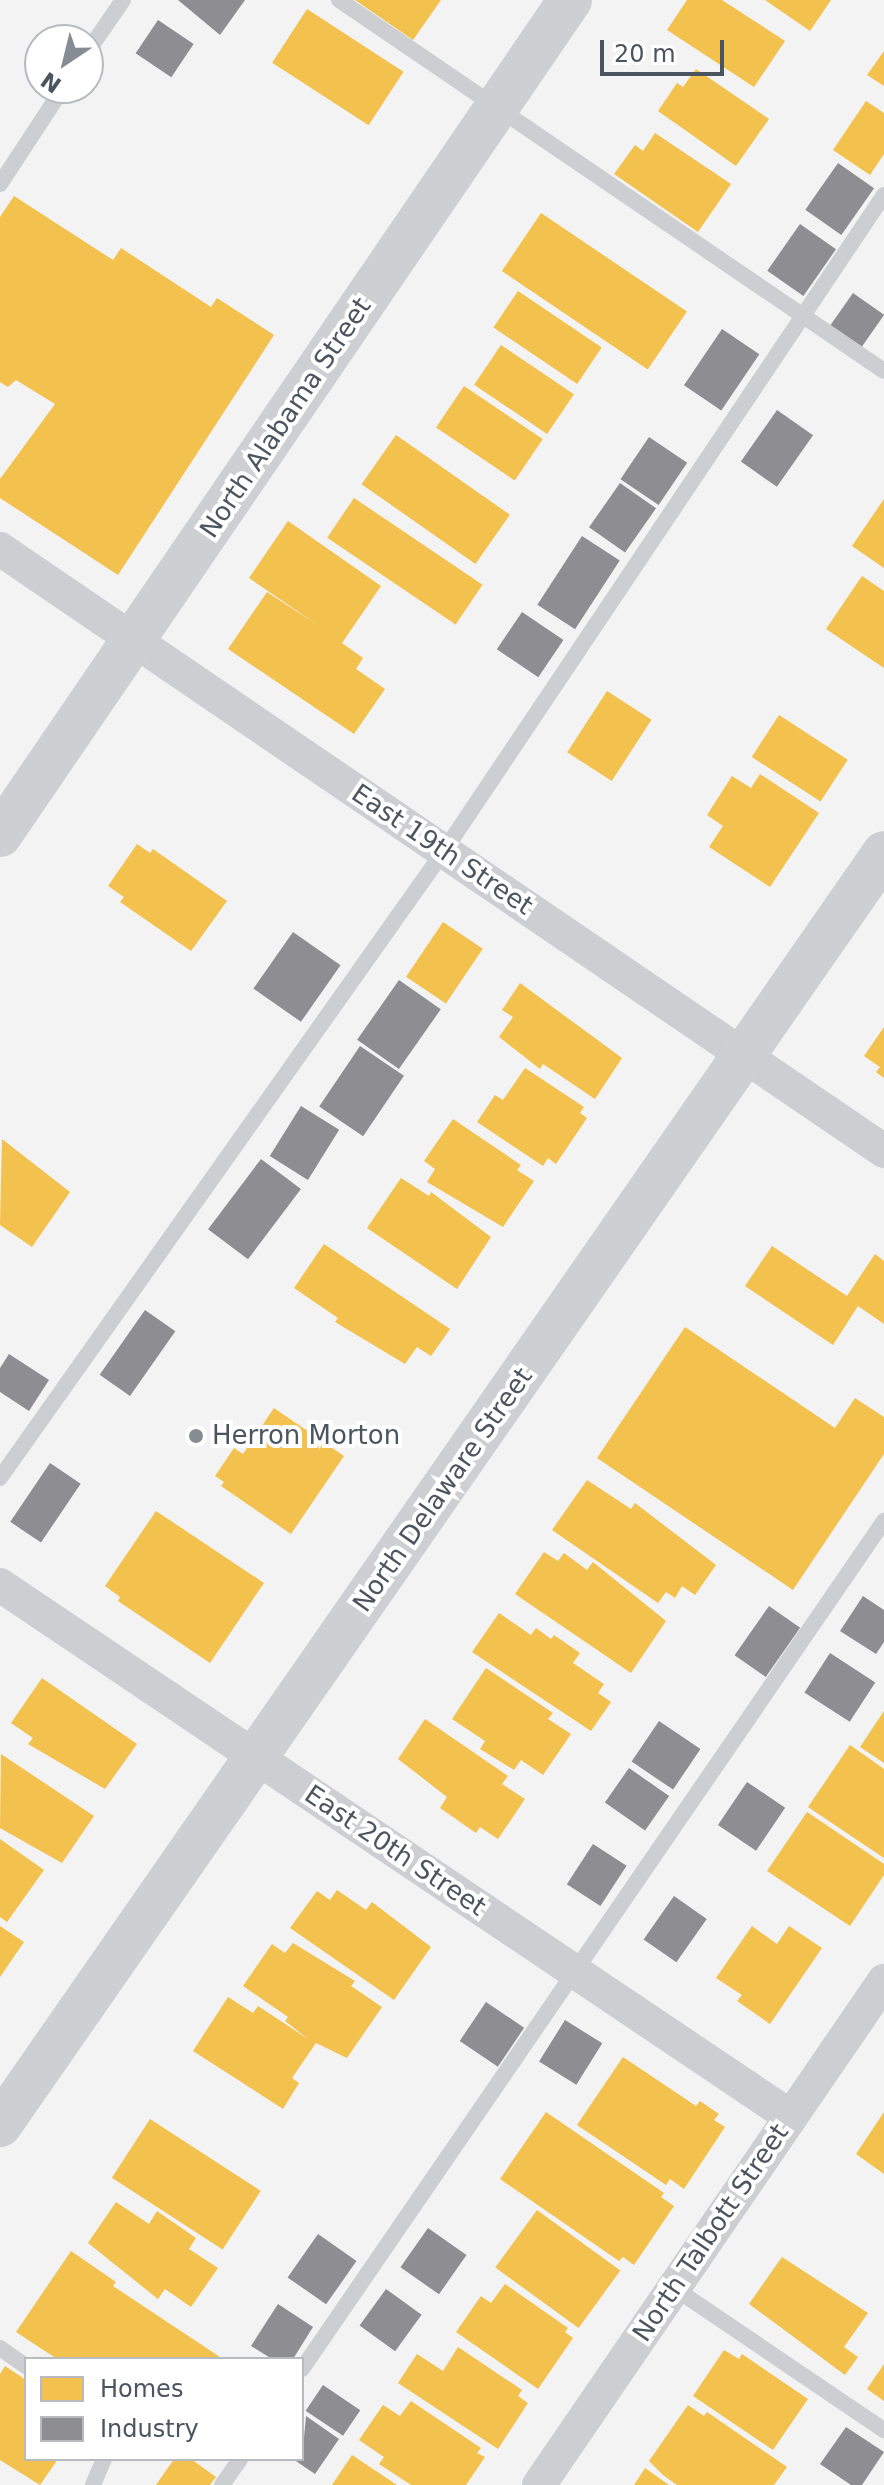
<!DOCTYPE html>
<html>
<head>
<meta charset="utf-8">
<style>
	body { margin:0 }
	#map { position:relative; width:884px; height:2485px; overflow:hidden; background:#f3f3f3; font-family:"DejaVu Sans",sans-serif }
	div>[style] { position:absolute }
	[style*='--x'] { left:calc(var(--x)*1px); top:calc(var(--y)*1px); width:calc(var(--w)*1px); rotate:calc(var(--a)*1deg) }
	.homes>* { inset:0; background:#f2c14e; transform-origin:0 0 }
	.industry>* { inset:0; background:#8d8d92; transform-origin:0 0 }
	.lane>* { height:16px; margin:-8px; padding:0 8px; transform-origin:8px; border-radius:8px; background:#ccced1 }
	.street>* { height:34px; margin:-17px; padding:0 17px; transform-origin:17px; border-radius:17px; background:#ccced1 }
	.secondary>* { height:44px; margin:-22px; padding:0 22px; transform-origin:22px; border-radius:22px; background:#cdcfd2 }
	.dots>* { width:22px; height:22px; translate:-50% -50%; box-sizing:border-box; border:4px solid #fff; border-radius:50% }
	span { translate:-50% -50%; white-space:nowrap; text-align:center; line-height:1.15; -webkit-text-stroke:8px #fff; paint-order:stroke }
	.street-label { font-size:26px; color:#4a555f }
	.poi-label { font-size:26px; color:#4a555f }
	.left { translate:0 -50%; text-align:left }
	.legend { position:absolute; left:24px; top:2357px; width:280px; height:104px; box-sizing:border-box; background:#fff; border:2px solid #b7bbbf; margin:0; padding:10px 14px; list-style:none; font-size:24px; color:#4a555f }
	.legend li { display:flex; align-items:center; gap:16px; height:40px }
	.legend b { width:40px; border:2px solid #b7bbbf }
	.north { position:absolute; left:24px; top:24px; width:80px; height:80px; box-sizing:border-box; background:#fff; border:2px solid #b7bbbf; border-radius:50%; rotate:215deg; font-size:22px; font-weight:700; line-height:32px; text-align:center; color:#4a555f }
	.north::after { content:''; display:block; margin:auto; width:28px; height:36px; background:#858c93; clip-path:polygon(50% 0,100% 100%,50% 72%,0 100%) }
	.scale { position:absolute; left:600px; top:40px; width:124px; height:36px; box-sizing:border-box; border:4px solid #4a555f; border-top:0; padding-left:10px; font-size:24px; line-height:28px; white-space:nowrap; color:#4a555f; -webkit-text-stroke:6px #fff; paint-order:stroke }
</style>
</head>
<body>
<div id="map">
	<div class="homes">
		<i style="clip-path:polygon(355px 0,441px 0,413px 40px)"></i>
		<i style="clip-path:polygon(687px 0,722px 0,785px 41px,754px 87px,667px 30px)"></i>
		<i style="clip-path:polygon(765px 0,831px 0,810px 31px)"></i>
		<i style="left:307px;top:9px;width:115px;height:64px;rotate:33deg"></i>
		<i style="clip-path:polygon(884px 51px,884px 86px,867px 75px)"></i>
		<i style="clip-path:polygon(696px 69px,769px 119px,736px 166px,658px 111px,677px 83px,683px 87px)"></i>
		<i style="clip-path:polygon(866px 101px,884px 113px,884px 154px,870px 175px,833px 150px)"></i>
		<i style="clip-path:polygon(655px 133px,731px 184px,698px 232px,614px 174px,635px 145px,643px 151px)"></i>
		<i style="clip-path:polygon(14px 196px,113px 260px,121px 248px,211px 307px,217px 298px,274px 335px,118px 575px,0 498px,0 479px,55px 404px,16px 380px,8px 387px,0 382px,0 217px)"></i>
		<i style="left:541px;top:213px;width:176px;height:70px;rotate:34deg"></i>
		<i style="left:518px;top:291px;width:101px;height:44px;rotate:34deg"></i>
		<i style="left:501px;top:345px;width:88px;height:48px;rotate:34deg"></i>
		<i style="left:464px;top:386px;width:95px;height:50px;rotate:34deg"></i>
		<i style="left:396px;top:435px;width:139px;height:60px;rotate:35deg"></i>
		<i style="left:354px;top:498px;width:155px;height:48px;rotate:34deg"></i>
		<i style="clip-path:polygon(884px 499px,884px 568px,852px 546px)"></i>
		<i style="clip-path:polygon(288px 521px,381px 586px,342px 643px,363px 658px,356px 669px,385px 689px,354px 734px,228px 649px,267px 592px,319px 626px,249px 578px)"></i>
		<i style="clip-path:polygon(862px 576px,884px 591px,884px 668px,826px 629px)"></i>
		<i style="left:607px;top:691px;width:53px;height:73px;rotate:33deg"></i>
		<i style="left:779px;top:715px;width:82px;height:50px;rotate:33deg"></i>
		<i style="clip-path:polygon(760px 774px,819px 813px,770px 887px,709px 847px,723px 826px,707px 815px,732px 776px,751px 788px)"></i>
		<i style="clip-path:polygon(137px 844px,150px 853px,153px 849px,227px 901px,191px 951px,120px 902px,124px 897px,108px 886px)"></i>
		<i style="left:443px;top:922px;width:48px;height:66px;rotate:34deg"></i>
		<i style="clip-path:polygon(520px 983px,622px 1058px,595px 1099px,543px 1064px,540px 1069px,499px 1037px,513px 1017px,502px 1010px)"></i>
		<i style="clip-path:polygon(884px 1027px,884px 1078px,876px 1072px,880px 1067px,864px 1056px)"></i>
		<i style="clip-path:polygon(525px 1068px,584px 1107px,580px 1113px,587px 1118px,556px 1164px,548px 1158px,543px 1166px,477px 1122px,495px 1095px,503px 1100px)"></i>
		<i style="clip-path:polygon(453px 1119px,521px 1165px,517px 1170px,534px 1181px,503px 1227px,427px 1182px,435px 1169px,424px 1161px)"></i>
		<i style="clip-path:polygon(2px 1139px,70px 1192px,32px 1247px,0 1225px)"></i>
		<i style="clip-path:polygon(401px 1178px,429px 1196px,431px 1192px,491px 1237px,457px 1289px,367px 1228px)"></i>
		<i style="clip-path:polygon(324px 1244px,450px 1329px,431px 1356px,417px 1347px,405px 1364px,335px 1322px,338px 1318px,294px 1288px)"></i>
		<i style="clip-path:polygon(772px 1246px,847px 1296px,875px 1254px,884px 1261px,884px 1324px,858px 1306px,833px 1345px,745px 1286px)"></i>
		<i style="clip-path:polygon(685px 1327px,835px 1428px,855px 1398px,884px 1417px,884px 1454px,793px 1590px,597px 1458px)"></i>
		<i style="clip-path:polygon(274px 1408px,344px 1456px,291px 1534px,221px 1486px,224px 1482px,215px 1476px,234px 1448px,243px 1454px)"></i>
		<i style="clip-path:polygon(587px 1480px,631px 1509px,635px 1503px,716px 1565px,695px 1595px,682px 1586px,675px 1598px,666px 1592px,658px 1603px,552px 1530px)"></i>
		<i style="clip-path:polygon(156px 1511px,264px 1583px,210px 1663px,118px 1601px,120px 1597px,105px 1586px)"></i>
		<i style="clip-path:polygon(544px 1552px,558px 1561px,564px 1553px,587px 1570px,593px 1562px,666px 1621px,631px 1673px,515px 1594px)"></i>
		<i style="clip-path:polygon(499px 1613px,531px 1635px,536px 1628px,551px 1639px,554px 1635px,580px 1653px,573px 1663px,604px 1684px,598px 1693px,611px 1702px,591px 1731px,472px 1652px)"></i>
		<i style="clip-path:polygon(486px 1668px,553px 1713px,548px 1719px,571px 1734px,543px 1775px,521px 1760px,514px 1770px,480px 1749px,485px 1741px,452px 1719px)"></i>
		<i style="clip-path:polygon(42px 1678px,137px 1744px,105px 1789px,28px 1744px,33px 1738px,11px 1723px)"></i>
		<i style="clip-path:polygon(884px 1711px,884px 1763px,860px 1747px)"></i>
		<i style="clip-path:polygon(425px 1719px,508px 1776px,502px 1784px,525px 1799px,498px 1839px,480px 1827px,476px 1833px,440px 1808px,447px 1797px,398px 1759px)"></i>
		<i style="clip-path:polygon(850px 1745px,884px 1769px,884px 1858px,808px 1807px)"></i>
		<i style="clip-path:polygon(1px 1754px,94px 1816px,62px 1863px,0 1828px)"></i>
		<i style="clip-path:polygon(807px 1812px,884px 1864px,884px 1875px,850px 1926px,767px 1871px)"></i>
		<i style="clip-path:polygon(0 1839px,44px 1870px,7px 1922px,0 1917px)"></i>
		<i style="clip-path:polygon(337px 1890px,366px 1910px,372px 1902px,431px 1947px,394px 2000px,290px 1928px,317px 1891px,330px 1900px)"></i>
		<i style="clip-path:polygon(0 1926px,24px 1942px,0 1977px)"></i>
		<i style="clip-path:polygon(752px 1926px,777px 1944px,789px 1926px,822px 1948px,770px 2024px,737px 2001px,742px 1995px,716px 1978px)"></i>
		<i style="clip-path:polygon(293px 1943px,355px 1981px,351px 1986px,382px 2007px,347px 2058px,316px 2043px,292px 2078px,299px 2083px,283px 2109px,193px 2051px,228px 1997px,253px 2013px,258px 2006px,308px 2039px,285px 2021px,288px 2017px,243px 1986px,272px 1944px,285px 1953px)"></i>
		<i style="clip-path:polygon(623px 2057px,696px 2106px,700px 2101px,719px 2114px,714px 2120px,725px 2127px,684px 2189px,670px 2179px,666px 2185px,577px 2125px)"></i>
		<i style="clip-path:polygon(546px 2112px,664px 2193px,661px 2197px,674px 2206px,634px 2265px,623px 2257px,619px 2261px,500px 2179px)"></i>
		<i style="clip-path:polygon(884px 2112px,884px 2174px,856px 2154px)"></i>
		<i style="left:150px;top:2119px;width:132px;height:70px;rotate:33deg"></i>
		<i style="clip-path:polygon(116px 2202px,149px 2224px,157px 2211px,196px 2238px,189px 2249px,218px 2268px,191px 2307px,165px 2289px,158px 2299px,88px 2243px)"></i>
		<i style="left:537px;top:2210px;width:103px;height:71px;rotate:36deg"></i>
		<i style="clip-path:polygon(71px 2251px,116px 2282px,113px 2286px,223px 2359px,57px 2359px,16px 2332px)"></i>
		<i style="clip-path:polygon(782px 2257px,868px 2313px,844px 2347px,858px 2357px,845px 2375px,749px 2304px)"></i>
		<i style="clip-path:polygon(505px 2284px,568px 2328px,565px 2332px,573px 2338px,538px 2389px,456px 2332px,481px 2296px,491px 2303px)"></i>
		<i style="clip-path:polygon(458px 2347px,522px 2390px,518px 2396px,528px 2403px,498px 2449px,398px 2383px,417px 2354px,443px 2371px)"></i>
		<i style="clip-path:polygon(724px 2350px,739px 2359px,742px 2354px,808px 2399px,773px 2450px,693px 2396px)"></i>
		<i style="clip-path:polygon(884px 2364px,884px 2401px,867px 2389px)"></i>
		<i style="clip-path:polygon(5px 2366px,26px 2380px,26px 2459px,58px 2459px,40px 2485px,0 2460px,0 2374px)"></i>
		<i style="clip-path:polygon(411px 2401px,481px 2448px,477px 2453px,485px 2457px,466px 2485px,411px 2485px,379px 2464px,384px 2457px,359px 2440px,383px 2405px,400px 2416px)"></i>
		<i style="clip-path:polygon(688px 2405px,704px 2416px,707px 2412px,787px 2467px,774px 2485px,677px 2485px,663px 2475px,649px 2461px)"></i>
		<i style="clip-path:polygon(352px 2455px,397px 2485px,332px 2485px)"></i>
		<i style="clip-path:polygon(174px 2459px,191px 2459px,216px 2477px,210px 2485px,156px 2485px)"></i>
		<i style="clip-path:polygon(645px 2468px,669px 2485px,634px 2485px)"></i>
	</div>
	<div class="industry">
		<i style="clip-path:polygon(178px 0,245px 0,220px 35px)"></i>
		<i style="left:158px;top:20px;width:43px;height:40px;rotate:34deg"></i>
		<i style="left:838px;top:163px;width:44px;height:57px;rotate:35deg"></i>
		<i style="left:800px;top:224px;width:44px;height:57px;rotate:35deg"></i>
		<i style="left:853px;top:293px;width:38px;height:41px;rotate:35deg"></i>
		<i style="left:722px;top:329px;width:45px;height:68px;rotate:34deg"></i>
		<i style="left:777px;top:410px;width:44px;height:63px;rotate:35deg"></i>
		<i style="left:649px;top:437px;width:46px;height:51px;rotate:34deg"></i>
		<i style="left:620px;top:483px;width:44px;height:54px;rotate:35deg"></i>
		<i style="left:582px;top:536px;width:45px;height:82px;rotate:33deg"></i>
		<i style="left:522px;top:612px;width:50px;height:45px;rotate:34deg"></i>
		<i style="left:293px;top:932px;width:58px;height:69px;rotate:35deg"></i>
		<i style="left:399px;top:980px;width:51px;height:73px;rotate:35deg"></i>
		<i style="left:360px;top:1046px;width:53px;height:73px;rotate:34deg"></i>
		<i style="left:301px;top:1106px;width:45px;height:59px;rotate:32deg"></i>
		<i style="left:261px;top:1159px;width:50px;height:88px;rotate:37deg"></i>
		<i style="left:145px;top:1310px;width:37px;height:79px;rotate:35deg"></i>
		<i style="clip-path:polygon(9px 1354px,49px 1380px,29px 1411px,0 1392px,0 1368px)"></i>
		<i style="left:50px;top:1463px;width:37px;height:71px;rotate:34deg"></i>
		<i style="clip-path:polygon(863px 1596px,884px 1610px,884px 1642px,876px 1654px,840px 1631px)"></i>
		<i style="left:769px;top:1606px;width:38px;height:60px;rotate:35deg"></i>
		<i style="left:830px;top:1653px;width:54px;height:47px;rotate:33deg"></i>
		<i style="left:659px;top:1721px;width:50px;height:49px;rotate:34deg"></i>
		<i style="left:629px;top:1768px;width:49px;height:42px;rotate:35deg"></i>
		<i style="left:747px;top:1782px;width:46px;height:52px;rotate:34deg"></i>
		<i style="left:593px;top:1844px;width:40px;height:48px;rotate:33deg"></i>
		<i style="left:674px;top:1896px;width:40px;height:53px;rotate:35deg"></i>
		<i style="left:486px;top:2002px;width:46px;height:47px;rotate:34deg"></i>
		<i style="left:565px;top:2020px;width:44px;height:49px;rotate:32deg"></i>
		<i style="left:428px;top:2228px;width:47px;height:48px;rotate:35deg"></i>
		<i style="left:318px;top:2234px;width:47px;height:53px;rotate:35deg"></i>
		<i style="left:386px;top:2289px;width:44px;height:45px;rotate:36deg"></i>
		<i style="clip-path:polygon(278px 2304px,313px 2327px,293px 2359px,272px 2359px,251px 2346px)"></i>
		<i style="left:323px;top:2385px;width:45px;height:31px;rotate:34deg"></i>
		<i style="clip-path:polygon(306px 2416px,339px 2439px,315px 2474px,293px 2459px,302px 2459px)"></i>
		<i style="clip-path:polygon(846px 2427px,884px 2452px,862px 2485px,851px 2485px,820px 2464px)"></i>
	</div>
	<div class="lane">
		<i style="--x:339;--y:0;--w:659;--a:34.24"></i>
		<i style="--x:88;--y:51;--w:62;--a:-55.5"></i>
		<i style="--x:0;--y:184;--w:115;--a:-56.7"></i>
		<i style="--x:0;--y:1478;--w:768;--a:-54.7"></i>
		<i style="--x:444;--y:851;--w:790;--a:-56.15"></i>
		<i style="--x:674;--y:2288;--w:254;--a:34.1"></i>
		<i style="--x:0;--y:2348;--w:32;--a:35"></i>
		<i style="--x:302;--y:2369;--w:1029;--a:-55.54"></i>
		<i style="--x:93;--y:2485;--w:28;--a:-67"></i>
		<i style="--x:222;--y:2485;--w:32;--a:-55"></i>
	</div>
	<div class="street">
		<i style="--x:0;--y:549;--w:1070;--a:34.25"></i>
		<i style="--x:0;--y:1585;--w:953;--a:33.92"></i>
		<i style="--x:539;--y:2485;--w:611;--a:-55.61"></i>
	</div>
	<div class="secondary">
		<i style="--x:0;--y:835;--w:1011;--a:-55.68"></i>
		<i style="--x:0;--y:2125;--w:1549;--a:-55.2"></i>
	</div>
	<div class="dots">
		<i style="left:196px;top:1436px;background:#858c93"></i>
	</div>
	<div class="street-label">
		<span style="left:286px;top:418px;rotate:-56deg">North Alabama Street</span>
		<span style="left:442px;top:850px;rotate:34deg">East 19th Street</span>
		<span style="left:443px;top:1490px;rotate:-55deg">North Delaware Street</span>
		<span style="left:395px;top:1851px;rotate:34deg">East 20th Street</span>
		<span style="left:711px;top:2233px;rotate:-56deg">North Talbott Street</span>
	</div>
	<div class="poi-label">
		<span class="left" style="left:212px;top:1436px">Herron Morton</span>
	</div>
	<ul class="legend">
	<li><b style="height:22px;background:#f2c14e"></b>Homes</li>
	<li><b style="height:22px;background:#8d8d92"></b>Industry</li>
	</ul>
	<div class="north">N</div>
	<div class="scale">20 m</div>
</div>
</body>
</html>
